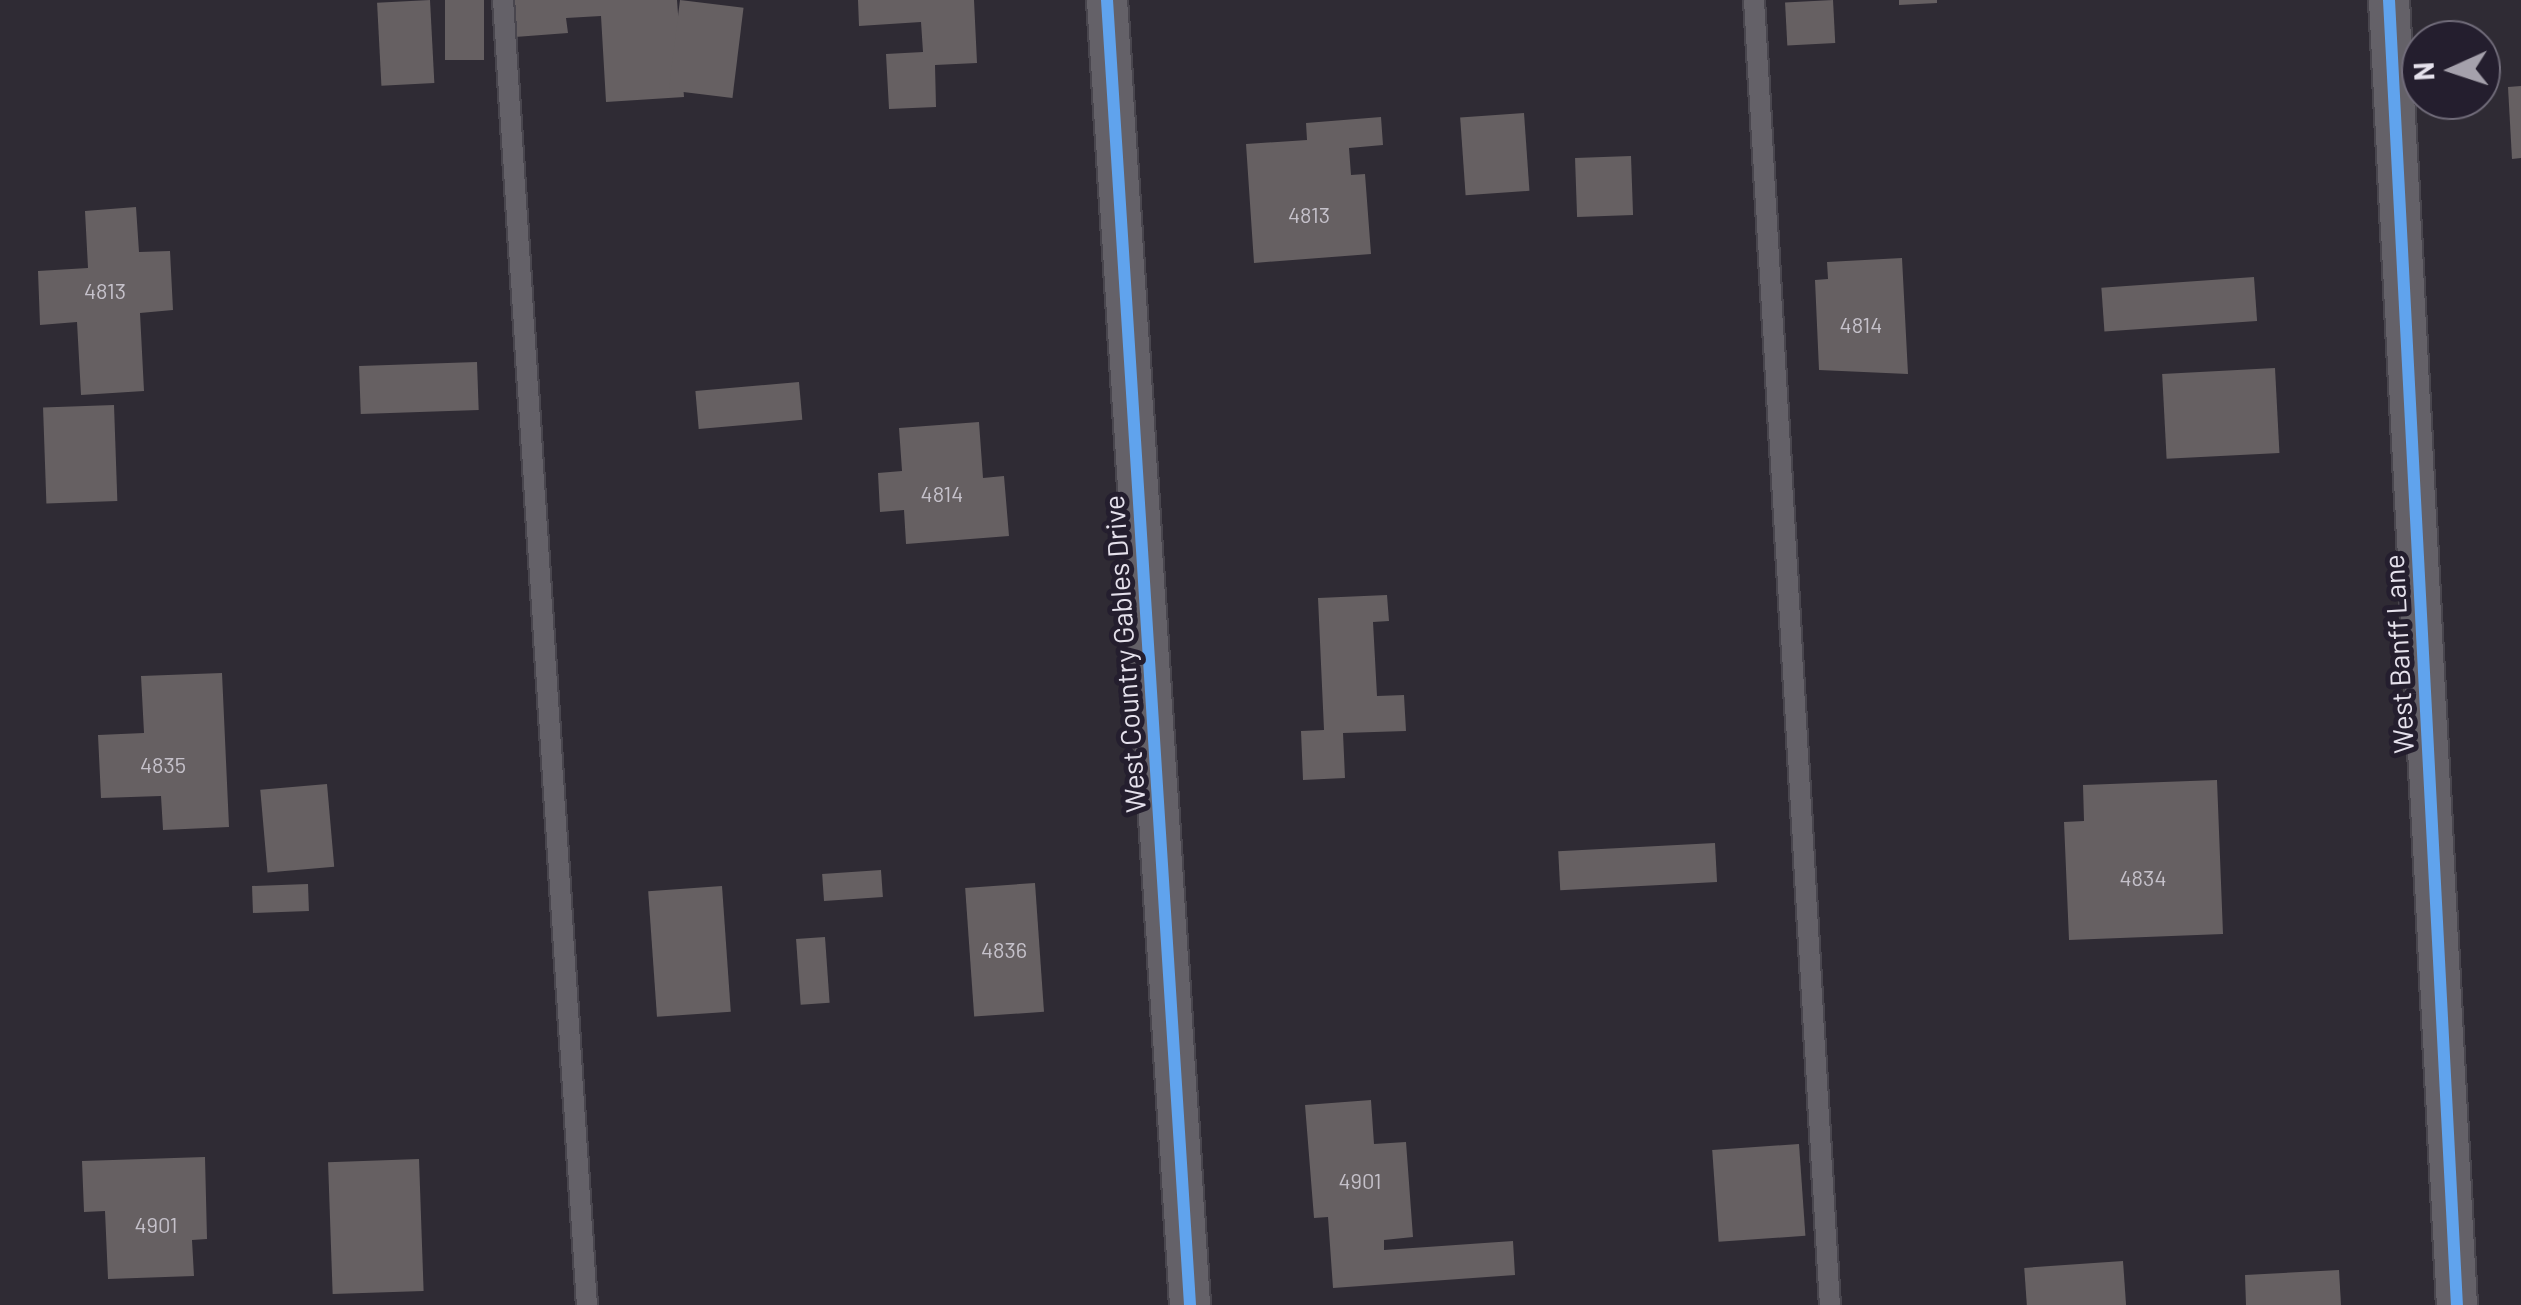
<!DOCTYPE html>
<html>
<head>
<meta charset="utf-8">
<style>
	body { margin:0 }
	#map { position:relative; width:2521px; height:1305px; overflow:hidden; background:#2f2b34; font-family:Barlow,sans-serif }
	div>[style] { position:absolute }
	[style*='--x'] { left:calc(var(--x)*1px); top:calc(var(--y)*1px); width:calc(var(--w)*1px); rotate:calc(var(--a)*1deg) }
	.building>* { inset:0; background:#666062; transform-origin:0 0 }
	.roads { filter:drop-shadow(2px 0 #49464e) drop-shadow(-2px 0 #49464e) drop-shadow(0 2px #49464e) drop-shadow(0 -2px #49464e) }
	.service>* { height:20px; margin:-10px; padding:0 10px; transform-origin:10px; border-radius:10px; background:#646168 }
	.minor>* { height:40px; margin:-20px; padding:0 20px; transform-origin:20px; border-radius:20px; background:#646168 }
	.cycleway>* { height:12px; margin:-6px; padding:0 6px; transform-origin:6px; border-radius:6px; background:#60a3ed }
	span { translate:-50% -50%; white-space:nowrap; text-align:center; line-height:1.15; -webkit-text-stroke:10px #241e2e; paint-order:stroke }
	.number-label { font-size:22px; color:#c5c1ca }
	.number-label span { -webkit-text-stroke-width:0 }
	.street-label { font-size:28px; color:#e5e1ec }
	.north { position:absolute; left:2401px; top:20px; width:100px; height:100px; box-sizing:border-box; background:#241e2e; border:2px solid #716c7a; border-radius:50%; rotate:267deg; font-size:28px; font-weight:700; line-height:40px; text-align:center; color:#e5e1ec }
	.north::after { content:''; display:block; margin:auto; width:35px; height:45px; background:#a5a1ac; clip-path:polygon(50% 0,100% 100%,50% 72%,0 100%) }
</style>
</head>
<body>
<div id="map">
	<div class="building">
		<i style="left:430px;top:0;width:83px;height:53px;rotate:87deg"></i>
		<i style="left:445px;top:0;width:39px;height:60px"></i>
		<i style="clip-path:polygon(513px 0,677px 0,684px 97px,606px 102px,601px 16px,566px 18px,568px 33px,515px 37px)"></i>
		<i style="left:680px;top:0;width:64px;height:91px;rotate:7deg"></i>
		<i style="clip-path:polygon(858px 0,974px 0,977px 63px,935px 65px,936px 107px,889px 109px,886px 54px,923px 52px,921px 22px,859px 26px)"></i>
		<i style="left:1833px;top:0;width:43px;height:48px;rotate:87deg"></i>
		<i style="clip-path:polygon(1899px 0,1937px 0,1937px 3px,1899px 5px)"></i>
		<i style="clip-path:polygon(2521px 86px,2521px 158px,2512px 159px,2508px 87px)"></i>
		<i style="left:1524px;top:113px;width:78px;height:64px;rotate:86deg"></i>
		<i style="clip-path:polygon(1381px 117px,1383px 145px,1349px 148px,1351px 175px,1365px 174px,1371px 254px,1254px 263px,1246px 144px,1307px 140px,1306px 123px)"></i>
		<i style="left:1631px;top:156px;width:59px;height:56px;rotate:88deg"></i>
		<i style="clip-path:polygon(136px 207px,139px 252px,170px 251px,173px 310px,140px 313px,144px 391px,81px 395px,77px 322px,40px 325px,38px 271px,88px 268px,85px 211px)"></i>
		<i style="clip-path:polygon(1902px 258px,1908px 374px,1819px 370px,1815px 280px,1828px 279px,1827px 262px)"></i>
		<i style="left:2254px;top:277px;width:44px;height:153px;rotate:86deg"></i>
		<i style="left:477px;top:362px;width:48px;height:118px;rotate:88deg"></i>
		<i style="left:2275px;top:368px;width:85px;height:113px;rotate:87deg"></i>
		<i style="left:799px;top:382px;width:38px;height:104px;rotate:85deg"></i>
		<i style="left:114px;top:405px;width:96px;height:71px;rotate:88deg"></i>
		<i style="clip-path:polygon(979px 422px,983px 478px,1004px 476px,1009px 536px,906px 544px,904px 510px,880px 512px,878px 473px,902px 471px,899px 428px)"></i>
		<i style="clip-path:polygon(1387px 595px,1389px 621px,1373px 622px,1377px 696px,1404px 695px,1406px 731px,1343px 733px,1345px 778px,1303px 780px,1301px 731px,1324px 730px,1318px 598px)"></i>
		<i style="clip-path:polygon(222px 673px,229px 827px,163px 830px,161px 796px,101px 798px,98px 735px,144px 733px,141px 676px)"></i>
		<i style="clip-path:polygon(2217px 780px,2223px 934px,2069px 940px,2064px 822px,2084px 821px,2083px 785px)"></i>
		<i style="left:327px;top:784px;width:83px;height:67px;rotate:85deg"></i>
		<i style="left:1715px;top:843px;width:39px;height:157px;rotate:87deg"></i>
		<i style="left:881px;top:870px;width:27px;height:59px;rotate:86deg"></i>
		<i style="left:1035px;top:883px;width:129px;height:70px;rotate:86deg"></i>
		<i style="left:308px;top:884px;width:27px;height:56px;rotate:88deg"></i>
		<i style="left:722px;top:886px;width:126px;height:74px;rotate:86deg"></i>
		<i style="left:825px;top:937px;width:66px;height:29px;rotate:86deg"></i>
		<i style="clip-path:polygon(1371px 1100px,1374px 1144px,1406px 1142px,1413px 1237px,1384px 1240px,1384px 1250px,1513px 1241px,1515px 1275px,1333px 1288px,1328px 1217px,1314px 1218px,1305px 1105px)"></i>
		<i style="left:1799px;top:1144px;width:92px;height:87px;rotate:86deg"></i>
		<i style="clip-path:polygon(205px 1157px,207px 1239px,192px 1240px,194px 1276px,108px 1279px,105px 1211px,84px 1212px,82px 1161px)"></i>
		<i style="left:419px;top:1159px;width:132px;height:91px;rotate:88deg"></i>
		<i style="left:2123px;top:1261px;width:44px;height:99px;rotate:86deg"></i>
		<i style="clip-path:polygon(2339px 1270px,2341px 1305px,2246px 1305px,2245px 1275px)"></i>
	</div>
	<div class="roads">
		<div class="service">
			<i style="--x:503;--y:0;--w:1308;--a:86.32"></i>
			<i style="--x:1754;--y:0;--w:1307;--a:86.67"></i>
		</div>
		<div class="minor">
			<i style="--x:1107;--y:0;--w:1308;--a:86.36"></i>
			<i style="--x:2389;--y:0;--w:1307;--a:87.02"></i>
		</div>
	</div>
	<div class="cycleway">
		<i style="--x:1107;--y:0;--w:1308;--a:86.36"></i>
		<i style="--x:2389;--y:0;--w:1307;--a:87.02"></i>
	</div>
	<div class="number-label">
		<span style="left:1309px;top:215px">4813</span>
		<span style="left:105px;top:291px">4813</span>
		<span style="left:1861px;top:325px">4814</span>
		<span style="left:942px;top:494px">4814</span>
		<span style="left:163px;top:765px">4835</span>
		<span style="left:2143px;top:878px">4834</span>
		<span style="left:1004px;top:950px">4836</span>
		<span style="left:1360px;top:1181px">4901</span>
		<span style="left:156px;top:1225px">4901</span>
	</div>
	<div class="street-label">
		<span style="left:1124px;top:654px;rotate:-94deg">West Country Gables Drive</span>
		<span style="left:2398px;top:654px;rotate:-93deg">West Banff Lane</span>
	</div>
	<div class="north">N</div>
</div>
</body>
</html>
